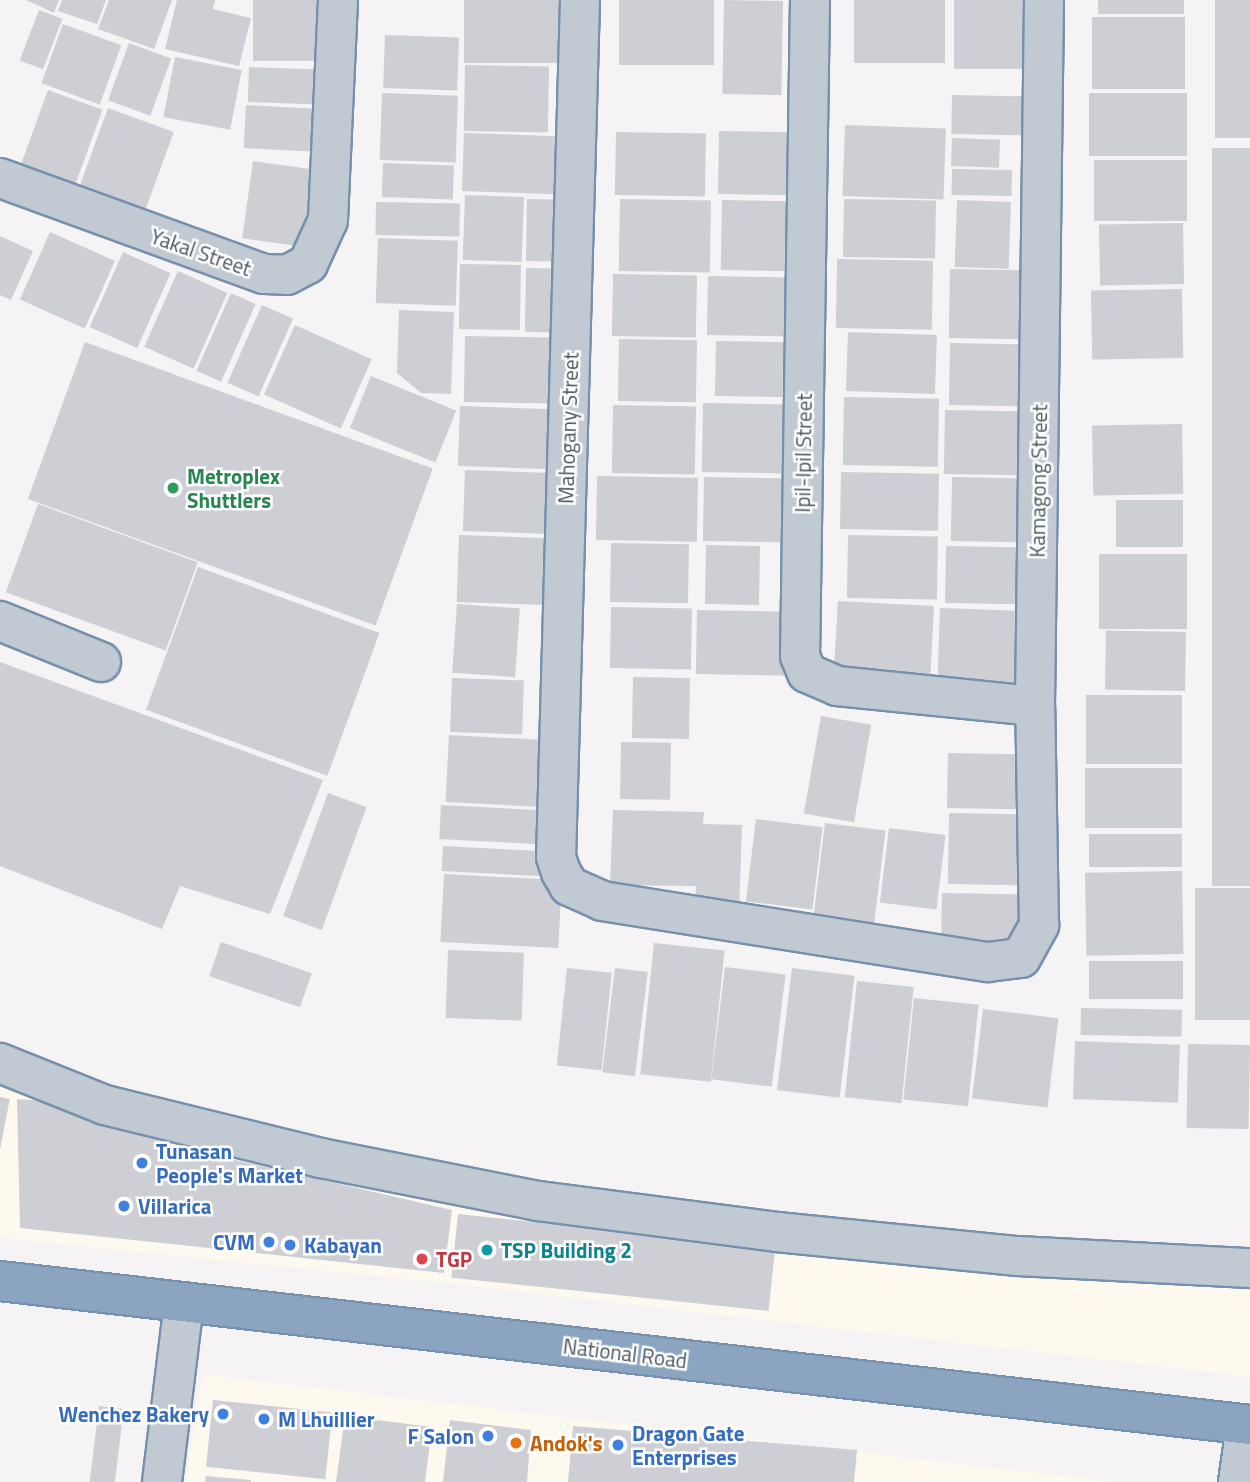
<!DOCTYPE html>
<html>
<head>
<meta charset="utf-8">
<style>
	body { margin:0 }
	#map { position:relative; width:1250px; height:1482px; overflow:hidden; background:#f5f3f3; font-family:"Titillium Web",sans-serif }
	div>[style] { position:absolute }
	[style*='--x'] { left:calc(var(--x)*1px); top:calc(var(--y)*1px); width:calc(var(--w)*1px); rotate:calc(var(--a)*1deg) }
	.commercial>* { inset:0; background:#fdf9ef }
	.building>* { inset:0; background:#cdcfd5; transform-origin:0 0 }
	.roads { filter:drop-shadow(2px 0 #7690ad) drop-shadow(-2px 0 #7690ad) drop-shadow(0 2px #7690ad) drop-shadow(0 -2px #7690ad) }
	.minor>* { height:38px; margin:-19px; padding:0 19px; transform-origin:19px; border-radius:19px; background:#c1cad2 }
	.highway>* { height:38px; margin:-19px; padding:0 19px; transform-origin:19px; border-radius:19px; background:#8ba5c1 }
	.dots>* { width:19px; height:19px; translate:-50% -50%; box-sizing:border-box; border:4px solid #fff; border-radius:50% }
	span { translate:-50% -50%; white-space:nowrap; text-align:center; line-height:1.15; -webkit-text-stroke:5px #fff; paint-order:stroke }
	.street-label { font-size:21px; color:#4a5661 }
	.leisure-label { font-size:21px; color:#27864d; font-weight:700 }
	.left { translate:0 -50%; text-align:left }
	.shop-label { font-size:21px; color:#366cbe; font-weight:700 }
	.right { translate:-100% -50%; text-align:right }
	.culture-label { font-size:21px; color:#0d838f; font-weight:700 }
	.health-label { font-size:21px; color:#be3a42; font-weight:700 }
	.food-label { font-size:21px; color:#c56008; font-weight:700 }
</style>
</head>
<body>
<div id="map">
	<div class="commercial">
		<i style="clip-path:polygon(0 1083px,174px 1142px,457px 1203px,991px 1275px,1250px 1289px,1250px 1377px,445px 1283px,0 1238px)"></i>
		<i style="clip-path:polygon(202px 1374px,1113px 1482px,186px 1482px)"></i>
	</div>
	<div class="building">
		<i style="clip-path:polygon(26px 0,59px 0,54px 13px)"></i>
		<i style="clip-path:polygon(62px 0,106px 0,97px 24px,58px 11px)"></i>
		<i style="clip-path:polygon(109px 0,172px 0,154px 49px,98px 29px)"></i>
		<i style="clip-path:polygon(177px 0,215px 0,213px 9px,251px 18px,239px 66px,165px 49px)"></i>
		<i style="left:253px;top:0;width:81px;height:61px"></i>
		<i style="left:464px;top:0;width:107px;height:63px"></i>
		<i style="left:619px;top:0;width:95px;height:65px"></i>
		<i style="left:724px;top:0;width:59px;height:94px;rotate:1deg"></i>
		<i style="left:854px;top:0;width:91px;height:63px"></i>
		<i style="left:954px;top:0;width:97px;height:69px"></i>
		<i style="left:1098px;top:0;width:86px;height:14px"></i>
		<i style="left:1215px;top:0;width:35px;height:138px"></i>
		<i style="left:39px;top:10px;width:25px;height:54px;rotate:21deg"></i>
		<i style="left:1185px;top:17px;width:72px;height:93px;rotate:90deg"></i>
		<i style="left:63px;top:24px;width:62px;height:63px;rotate:20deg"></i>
		<i style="left:385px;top:35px;width:74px;height:53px;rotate:2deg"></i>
		<i style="left:129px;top:43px;width:45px;height:61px;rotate:20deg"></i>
		<i style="left:175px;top:57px;width:68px;height:61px;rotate:11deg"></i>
		<i style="left:465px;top:65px;width:84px;height:66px;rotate:1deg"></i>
		<i style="left:249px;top:67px;width:85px;height:35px;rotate:2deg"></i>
		<i style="left:48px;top:90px;width:58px;height:89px;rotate:20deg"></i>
		<i style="left:382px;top:93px;width:76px;height:67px;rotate:2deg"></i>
		<i style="left:1187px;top:93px;width:63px;height:98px;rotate:90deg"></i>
		<i style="left:952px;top:95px;width:82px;height:39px;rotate:1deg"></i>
		<i style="left:246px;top:105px;width:81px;height:43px;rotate:3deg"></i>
		<i style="left:108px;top:108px;width:70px;height:84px;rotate:20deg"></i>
		<i style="left:845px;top:125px;width:101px;height:71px;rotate:2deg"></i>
		<i style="left:719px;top:131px;width:69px;height:63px;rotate:1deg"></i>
		<i style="left:616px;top:132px;width:90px;height:63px;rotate:1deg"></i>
		<i style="left:464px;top:133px;width:106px;height:58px;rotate:2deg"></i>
		<i style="left:952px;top:138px;width:48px;height:28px;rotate:2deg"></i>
		<i style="left:1212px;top:148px;width:38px;height:738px"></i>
		<i style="left:1094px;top:160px;width:93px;height:61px"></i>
		<i style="left:253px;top:161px;width:69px;height:78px;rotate:8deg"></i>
		<i style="left:383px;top:163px;width:71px;height:34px;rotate:2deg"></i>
		<i style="left:952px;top:169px;width:60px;height:26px;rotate:1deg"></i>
		<i style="left:465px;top:195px;width:59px;height:65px;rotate:2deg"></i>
		<i style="left:527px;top:199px;width:40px;height:62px;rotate:1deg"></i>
		<i style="left:620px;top:199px;width:91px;height:72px;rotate:1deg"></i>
		<i style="left:844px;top:199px;width:92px;height:58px;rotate:1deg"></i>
		<i style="left:722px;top:200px;width:81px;height:70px;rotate:1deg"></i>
		<i style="left:957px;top:200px;width:54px;height:67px;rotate:2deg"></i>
		<i style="left:376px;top:202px;width:84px;height:33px;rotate:1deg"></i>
		<i style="left:1183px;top:223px;width:61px;height:84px;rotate:89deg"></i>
		<i style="left:50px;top:232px;width:71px;height:74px;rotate:24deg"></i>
		<i style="clip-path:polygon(0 236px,33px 251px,11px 300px,0 295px)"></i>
		<i style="left:378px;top:238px;width:80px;height:65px;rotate:2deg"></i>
		<i style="left:123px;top:252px;width:52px;height:82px;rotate:24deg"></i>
		<i style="left:837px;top:259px;width:96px;height:69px;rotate:1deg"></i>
		<i style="left:460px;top:264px;width:61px;height:65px;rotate:1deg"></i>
		<i style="left:526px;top:268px;width:44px;height:64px;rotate:1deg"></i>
		<i style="left:950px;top:269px;width:85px;height:69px;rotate:1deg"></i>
		<i style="left:178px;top:271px;width:54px;height:83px;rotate:24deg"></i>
		<i style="left:613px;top:274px;width:84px;height:62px;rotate:1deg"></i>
		<i style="left:708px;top:276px;width:92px;height:59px;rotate:1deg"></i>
		<i style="left:1182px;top:289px;width:69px;height:91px;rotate:89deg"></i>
		<i style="left:231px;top:293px;width:27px;height:85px;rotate:24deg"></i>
		<i style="left:262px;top:305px;width:34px;height:85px;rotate:24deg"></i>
		<i style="clip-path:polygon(399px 310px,454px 312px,451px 394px,421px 393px,397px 373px)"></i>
		<i style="left:295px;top:325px;width:84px;height:76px;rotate:24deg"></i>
		<i style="left:848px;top:332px;width:89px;height:59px;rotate:2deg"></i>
		<i style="left:465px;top:336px;width:101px;height:66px;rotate:1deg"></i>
		<i style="left:619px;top:339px;width:78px;height:62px;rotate:1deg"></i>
		<i style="left:716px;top:341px;width:79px;height:55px;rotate:1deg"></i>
		<i style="left:85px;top:342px;width:370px;height:167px;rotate:20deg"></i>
		<i style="left:950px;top:343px;width:84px;height:62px;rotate:1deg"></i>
		<i style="left:371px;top:376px;width:92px;height:56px;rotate:22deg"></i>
		<i style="left:844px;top:397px;width:95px;height:68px;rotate:1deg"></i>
		<i style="left:703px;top:403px;width:94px;height:69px;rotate:1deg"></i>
		<i style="left:613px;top:405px;width:83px;height:68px;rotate:1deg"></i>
		<i style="left:460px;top:406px;width:98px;height:60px;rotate:2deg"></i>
		<i style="left:945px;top:410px;width:92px;height:64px;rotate:1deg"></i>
		<i style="left:1182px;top:424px;width:70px;height:90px;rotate:89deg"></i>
		<i style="left:465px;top:470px;width:93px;height:61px;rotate:2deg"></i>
		<i style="left:841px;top:472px;width:98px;height:57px;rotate:1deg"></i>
		<i style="left:597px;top:476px;width:101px;height:64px;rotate:1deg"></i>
		<i style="left:704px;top:477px;width:90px;height:64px;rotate:1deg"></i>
		<i style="left:952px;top:477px;width:83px;height:64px;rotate:1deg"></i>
		<i style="left:1116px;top:500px;width:67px;height:47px"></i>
		<i style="left:38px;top:504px;width:170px;height:94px;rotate:20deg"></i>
		<i style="left:459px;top:535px;width:104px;height:67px;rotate:2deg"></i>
		<i style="left:848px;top:535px;width:90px;height:63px;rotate:1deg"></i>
		<i style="left:611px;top:543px;width:78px;height:59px;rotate:1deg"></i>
		<i style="left:706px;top:545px;width:54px;height:59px;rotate:1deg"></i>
		<i style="left:946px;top:546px;width:88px;height:57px;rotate:1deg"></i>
		<i style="left:1099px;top:554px;width:88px;height:75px"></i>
		<i style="left:198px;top:567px;width:193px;height:152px;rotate:20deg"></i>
		<i style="clip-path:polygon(838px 601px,934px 606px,930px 684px,834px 667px)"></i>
		<i style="left:457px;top:604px;width:63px;height:69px;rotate:4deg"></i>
		<i style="left:611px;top:607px;width:81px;height:61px;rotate:1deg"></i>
		<i style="left:940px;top:608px;width:102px;height:84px;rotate:2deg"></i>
		<i style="left:697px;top:610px;width:99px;height:64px;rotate:1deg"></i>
		<i style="left:1186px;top:632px;width:59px;height:80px;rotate:91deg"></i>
		<i style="clip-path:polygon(0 662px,323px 780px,270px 914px,180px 886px,162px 929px,0 866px)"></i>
		<i style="left:633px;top:677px;width:57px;height:61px;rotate:1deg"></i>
		<i style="left:452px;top:678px;width:72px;height:54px;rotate:2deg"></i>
		<i style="left:1182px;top:695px;width:69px;height:96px;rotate:90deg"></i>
		<i style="left:821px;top:716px;width:51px;height:99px;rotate:10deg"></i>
		<i style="left:449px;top:735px;width:107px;height:67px;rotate:3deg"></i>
		<i style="left:621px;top:742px;width:50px;height:57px;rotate:1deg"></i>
		<i style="left:948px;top:753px;width:81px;height:55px;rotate:1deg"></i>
		<i style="left:1182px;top:768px;width:60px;height:97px;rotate:90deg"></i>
		<i style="left:328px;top:793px;width:41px;height:131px;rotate:20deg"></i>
		<i style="left:441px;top:805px;width:114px;height:34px;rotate:3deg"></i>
		<i style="clip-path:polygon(613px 810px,704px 812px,703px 824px,742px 825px,739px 915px,695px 914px,696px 886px,610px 885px)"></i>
		<i style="left:949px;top:813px;width:82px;height:71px;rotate:1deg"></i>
		<i style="left:756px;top:819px;width:67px;height:83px;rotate:7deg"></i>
		<i style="left:825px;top:823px;width:61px;height:104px;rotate:7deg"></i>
		<i style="left:889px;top:828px;width:57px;height:75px;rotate:7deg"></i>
		<i style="left:1089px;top:834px;width:93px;height:33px"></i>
		<i style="left:443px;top:846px;width:102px;height:25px;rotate:3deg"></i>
		<i style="left:1182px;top:871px;width:83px;height:97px;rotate:89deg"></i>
		<i style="left:444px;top:874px;width:118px;height:68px;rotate:3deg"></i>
		<i style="left:1195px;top:888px;width:55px;height:132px"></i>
		<i style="left:942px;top:893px;width:84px;height:53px;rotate:1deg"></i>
		<i style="left:221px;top:942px;width:96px;height:36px;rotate:19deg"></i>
		<i style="left:654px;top:943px;width:71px;height:132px;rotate:6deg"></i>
		<i style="left:448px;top:950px;width:76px;height:68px;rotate:2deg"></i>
		<i style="left:1183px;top:961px;width:38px;height:94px;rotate:90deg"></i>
		<i style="left:725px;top:967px;width:61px;height:113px;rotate:7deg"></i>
		<i style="left:567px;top:968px;width:45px;height:98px;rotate:6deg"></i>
		<i style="left:615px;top:968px;width:33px;height:105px;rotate:7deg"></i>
		<i style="left:792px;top:968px;width:63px;height:123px;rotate:7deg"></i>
		<i style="left:857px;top:981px;width:57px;height:117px;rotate:6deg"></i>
		<i style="left:914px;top:998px;width:65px;height:102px;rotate:6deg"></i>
		<i style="left:1081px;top:1008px;width:101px;height:27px;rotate:1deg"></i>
		<i style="left:983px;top:1009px;width:76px;height:90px;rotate:7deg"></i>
		<i style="left:1075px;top:1041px;width:105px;height:58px;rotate:2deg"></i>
		<i style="left:1188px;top:1044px;width:62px;height:84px;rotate:1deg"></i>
		<i style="left:0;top:1097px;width:10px;height:97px;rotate:11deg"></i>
		<i style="clip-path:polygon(17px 1099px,46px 1101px,171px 1145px,452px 1210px,444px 1273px,20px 1228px)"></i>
		<i style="left:458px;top:1214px;width:319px;height:64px;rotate:6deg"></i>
		<i style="left:213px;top:1400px;width:120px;height:67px;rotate:6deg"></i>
		<i style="left:99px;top:1406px;width:25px;height:77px;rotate:7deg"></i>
		<i style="clip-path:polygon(345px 1416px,432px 1427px,425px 1482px,336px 1482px)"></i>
		<i style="clip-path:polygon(450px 1420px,531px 1430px,527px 1482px,443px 1482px)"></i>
		<i style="clip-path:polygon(573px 1426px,857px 1450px,854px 1482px,568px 1482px)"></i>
		<i style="clip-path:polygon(206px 1476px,251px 1480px,251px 1482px,205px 1482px)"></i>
	</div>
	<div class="roads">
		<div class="minor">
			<i style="--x:580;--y:0;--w:857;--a:91.6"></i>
			<i style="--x:556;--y:857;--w:16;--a:72"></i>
			<i style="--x:561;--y:872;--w:16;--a:60"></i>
			<i style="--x:569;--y:886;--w:36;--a:24"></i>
			<i style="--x:602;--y:901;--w:391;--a:9"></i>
			<i style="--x:988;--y:962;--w:33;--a:-7"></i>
			<i style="--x:1021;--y:958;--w:38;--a:-61"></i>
			<i style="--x:1039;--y:925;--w:219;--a:-91"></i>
			<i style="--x:1035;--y:706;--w:706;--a:-89.27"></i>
			<i style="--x:810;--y:0;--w:656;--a:90.87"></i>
			<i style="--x:800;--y:656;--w:18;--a:68"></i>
			<i style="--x:807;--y:673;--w:33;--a:23"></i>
			<i style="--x:837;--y:686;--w:199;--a:5.8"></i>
			<i style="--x:0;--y:178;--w:281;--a:20"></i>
			<i style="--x:264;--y:274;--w:23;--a:2"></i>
			<i style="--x:287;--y:275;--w:24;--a:-28"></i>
			<i style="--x:308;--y:264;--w:48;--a:-65.6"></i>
			<i style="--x:328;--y:220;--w:220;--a:-87.4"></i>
			<i style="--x:0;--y:621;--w:109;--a:22.1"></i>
			<i style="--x:0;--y:1063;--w:113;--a:21.8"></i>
			<i style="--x:105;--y:1105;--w:222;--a:13.8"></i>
			<i style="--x:321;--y:1158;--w:222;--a:11.2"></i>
			<i style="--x:539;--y:1201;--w:240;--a:7.4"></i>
			<i style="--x:777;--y:1232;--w:242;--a:5.7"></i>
			<i style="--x:1018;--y:1256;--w:232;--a:3"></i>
			<i style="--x:162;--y:1482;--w:181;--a:-83"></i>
			<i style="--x:1238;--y:1482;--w:58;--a:-82"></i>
		</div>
		<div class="highway">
			<i style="--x:0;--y:1281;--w:1258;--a:6.57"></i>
		</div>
	</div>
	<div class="dots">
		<i style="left:173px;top:488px;background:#2e9e5b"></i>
		<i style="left:142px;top:1163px;background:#3f7fe0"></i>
		<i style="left:124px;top:1206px;background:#3f7fe0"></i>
		<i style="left:269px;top:1242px;background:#3f7fe0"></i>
		<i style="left:290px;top:1245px;background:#3f7fe0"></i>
		<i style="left:487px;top:1250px;background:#0f9aa8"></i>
		<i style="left:422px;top:1259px;background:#e0444e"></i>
		<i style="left:223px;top:1414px;background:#3f7fe0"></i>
		<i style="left:264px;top:1419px;background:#3f7fe0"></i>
		<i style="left:488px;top:1436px;background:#3f7fe0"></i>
		<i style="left:516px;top:1443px;background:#e8710a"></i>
		<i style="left:618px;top:1445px;background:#3f7fe0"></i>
	</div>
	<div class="street-label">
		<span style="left:201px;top:252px;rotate:19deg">Yakal Street</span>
		<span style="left:568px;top:428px;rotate:-88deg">Mahogany Street</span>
		<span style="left:803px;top:453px;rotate:-89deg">Ipil-Ipil Street</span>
		<span style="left:1038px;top:481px;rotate:-89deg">Kamagong Street</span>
		<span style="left:625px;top:1353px;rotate:7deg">National Road</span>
	</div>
	<div class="leisure-label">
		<span class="left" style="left:187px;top:488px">Metroplex<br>Shuttlers</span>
	</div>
	<div class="shop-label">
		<span class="left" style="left:156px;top:1163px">Tunasan<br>People's Market</span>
		<span class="left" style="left:138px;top:1206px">Villarica</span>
		<span class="right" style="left:255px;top:1242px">CVM</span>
		<span class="left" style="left:304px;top:1245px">Kabayan</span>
		<span class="right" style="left:209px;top:1414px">Wenchez Bakery</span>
		<span class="left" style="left:278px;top:1419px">M Lhuillier</span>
		<span class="left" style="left:632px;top:1445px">Dragon Gate<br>Enterprises</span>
		<span class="right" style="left:474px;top:1436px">F Salon</span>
	</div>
	<div class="culture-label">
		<span class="left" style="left:501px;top:1250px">TSP Building 2</span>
	</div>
	<div class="health-label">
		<span class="left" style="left:436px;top:1259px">TGP</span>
	</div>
	<div class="food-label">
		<span class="left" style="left:530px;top:1443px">Andok's</span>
	</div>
</div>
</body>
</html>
